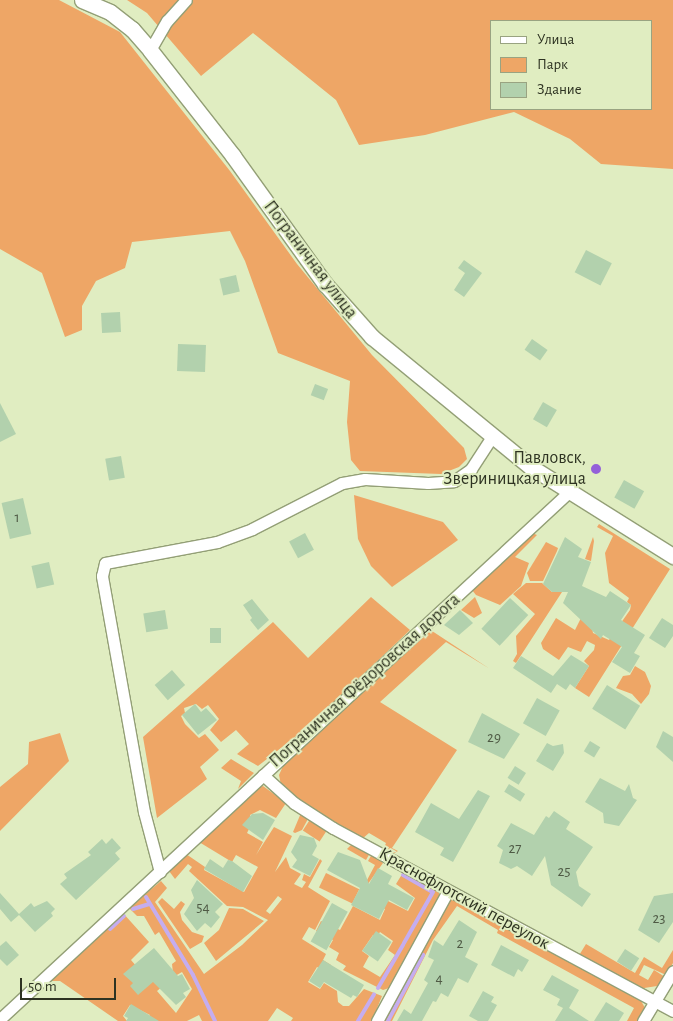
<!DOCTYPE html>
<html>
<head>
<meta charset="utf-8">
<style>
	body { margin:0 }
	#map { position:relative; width:673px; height:1021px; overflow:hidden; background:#e0edc1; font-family:"Alegreya Sans",sans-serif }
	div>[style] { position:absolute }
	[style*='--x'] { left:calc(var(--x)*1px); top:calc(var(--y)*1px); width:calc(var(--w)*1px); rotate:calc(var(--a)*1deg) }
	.green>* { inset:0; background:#eea666; transform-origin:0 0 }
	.stream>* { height:4px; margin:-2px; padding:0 2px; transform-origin:2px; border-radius:2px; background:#c5adef }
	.building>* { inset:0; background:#b2d1ad; transform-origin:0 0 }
	.roads { filter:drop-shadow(1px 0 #939f76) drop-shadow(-1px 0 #939f76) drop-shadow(0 1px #939f76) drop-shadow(0 -1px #939f76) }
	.street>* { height:11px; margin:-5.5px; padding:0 5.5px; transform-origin:5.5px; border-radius:5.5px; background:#fff }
	.secondary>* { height:15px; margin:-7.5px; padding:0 7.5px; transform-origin:7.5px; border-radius:7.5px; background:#fff }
	.dots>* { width:14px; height:14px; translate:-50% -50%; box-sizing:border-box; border:2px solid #e0edc1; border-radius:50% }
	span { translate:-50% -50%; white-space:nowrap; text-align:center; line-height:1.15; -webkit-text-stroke:4px #e0edc1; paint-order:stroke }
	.number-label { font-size:15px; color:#4f5a45 }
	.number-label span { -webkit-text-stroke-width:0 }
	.street-label { font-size:18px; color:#2e3322 }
	.poi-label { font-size:18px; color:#2e3322 }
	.right { translate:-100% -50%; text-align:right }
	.legend { position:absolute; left:490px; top:20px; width:162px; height:90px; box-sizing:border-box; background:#e0edc1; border:1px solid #99a381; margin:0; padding:6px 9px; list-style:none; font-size:15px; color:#2e3322 }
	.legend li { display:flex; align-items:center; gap:10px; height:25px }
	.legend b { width:25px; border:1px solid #99a381 }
	.scale { position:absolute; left:20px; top:978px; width:96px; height:22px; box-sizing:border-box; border:2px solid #2e3322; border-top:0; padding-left:6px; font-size:15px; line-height:18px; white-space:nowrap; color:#2e3322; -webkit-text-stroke:4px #e0edc1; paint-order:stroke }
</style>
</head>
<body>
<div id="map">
	<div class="green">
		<i style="clip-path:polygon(0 0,59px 0,120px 32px,230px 171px,297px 264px,372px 355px,464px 448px,467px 459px,459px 467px,441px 474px,360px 471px,351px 460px,347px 422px,350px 381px,278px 353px,245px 261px,230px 231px,132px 242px,125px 268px,96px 281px,82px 306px,82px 330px,65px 337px,42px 273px,0 249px)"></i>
		<i style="clip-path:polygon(evenodd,127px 0,673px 0,673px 169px,601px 164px,570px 139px,514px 112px,425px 135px,359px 145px,336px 100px,253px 33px,201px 76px,147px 13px,127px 0,492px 21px,652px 21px,652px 109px,492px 109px,492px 21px)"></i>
		<i style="clip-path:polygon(354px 495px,443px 522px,458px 540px,392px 587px,371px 566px,358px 539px)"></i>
		<i style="clip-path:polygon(599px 524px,670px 569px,589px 697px,575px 688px,589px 666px,584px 661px,594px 650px,595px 645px,587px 641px,581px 652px,568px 647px,559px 660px,543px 649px,541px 643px,556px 618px,575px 630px,583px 614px,590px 617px,593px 633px,609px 640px,630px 610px,631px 605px,627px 602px,629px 598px,609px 583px,605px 553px,613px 536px,597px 527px)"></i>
		<i style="clip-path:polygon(532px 533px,537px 535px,515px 557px,529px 563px,521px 586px,500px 605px,476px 595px,472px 590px)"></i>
		<i style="clip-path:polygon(593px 537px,594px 541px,591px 561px,585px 559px)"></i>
		<i style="clip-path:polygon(546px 542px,558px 548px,557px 551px,543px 581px,530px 581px,527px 573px)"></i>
		<i style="clip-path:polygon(526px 583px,542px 583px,552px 592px,562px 592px,516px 663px,513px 661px,517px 654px,516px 636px,535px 614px,513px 594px)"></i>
		<i style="clip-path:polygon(371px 597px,410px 630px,309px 726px,258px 766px,237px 754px,249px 744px,236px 730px,221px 742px,210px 730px,219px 719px,208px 705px,202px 709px,196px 704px,184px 708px,185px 713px,181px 716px,185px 724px,199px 738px,205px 734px,219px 750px,200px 767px,207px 779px,157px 818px,143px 737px,273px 622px,308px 658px)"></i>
		<i style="clip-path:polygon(475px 597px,482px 613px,474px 618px,461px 610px)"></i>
		<i style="clip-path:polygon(429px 629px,490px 669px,446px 642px,380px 702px,457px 750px,392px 848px,398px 851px,391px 855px,383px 850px,386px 843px,369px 833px,362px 839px,296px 800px,281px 785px,279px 775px,284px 764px)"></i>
		<i style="clip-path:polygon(635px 666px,645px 672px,651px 686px,649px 694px,641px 704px,632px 694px,616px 688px,623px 676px,630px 675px)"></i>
		<i style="clip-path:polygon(60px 733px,69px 761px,0 831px,0 787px,28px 764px,29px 742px)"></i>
		<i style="clip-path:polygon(231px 759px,254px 773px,238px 789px,241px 781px,221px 768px)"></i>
		<i style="clip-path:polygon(evenodd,263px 786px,286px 803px,276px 818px,260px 810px,250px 815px,251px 825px,247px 833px,263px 842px,256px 855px,274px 827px,292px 836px,275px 872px,286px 857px,290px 868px,301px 874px,294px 884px,302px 888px,306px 882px,302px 880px,304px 874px,310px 877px,320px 859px,322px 861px,308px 887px,330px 901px,315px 930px,309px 927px,302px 939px,326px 954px,323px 960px,331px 965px,326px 972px,317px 967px,308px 982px,320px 989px,324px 983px,337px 991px,338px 1002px,343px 1006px,349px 1006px,364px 989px,382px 996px,372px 1021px,291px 1021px,293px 1018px,277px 1008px,268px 1021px,202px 1021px,199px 1015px,187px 1021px,147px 1021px,150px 1015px,130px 1005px,123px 1016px,127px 1021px,118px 1021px,60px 981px,48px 981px,123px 913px,149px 942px,131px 960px,149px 981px,168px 966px,164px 985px,157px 991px,176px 1013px,192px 989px,182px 972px,175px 976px,173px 973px,172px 964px,176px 961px,159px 932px,155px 935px,144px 916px,137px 916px,129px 908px,161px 881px,167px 888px,155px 902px,204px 974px,242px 945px,268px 920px,243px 907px,227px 906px,189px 871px,192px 867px,188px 864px,175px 879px,169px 871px,186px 854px,205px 867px,204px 870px,244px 892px,258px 867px,236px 855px,232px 862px,199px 842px,257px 788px,263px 786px,278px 896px,282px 899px,270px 914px,266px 911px,278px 896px)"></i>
		<i style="clip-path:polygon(301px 813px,309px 817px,302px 830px,295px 833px,293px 832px)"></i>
		<i style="left:311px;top:818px;width:20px;height:15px;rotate:33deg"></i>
		<i style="clip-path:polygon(352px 844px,370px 853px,366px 860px,347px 849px)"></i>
		<i style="clip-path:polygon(372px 854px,383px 863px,357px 899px,375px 865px,368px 861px)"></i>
		<i style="clip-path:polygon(evenodd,404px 871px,439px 891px,439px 896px,389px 988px,383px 990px,343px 970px,346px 966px,336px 960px,339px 953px,329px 947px,333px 940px,316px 931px,321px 921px,340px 930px,353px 906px,380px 920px,385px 909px,380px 907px,384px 899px,408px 911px,415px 898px,396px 884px,404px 871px,380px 932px,393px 941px,388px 950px,395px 955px,380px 977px,363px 967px,369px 956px,362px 951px,373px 935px,377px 937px,380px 932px)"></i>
		<i style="left:326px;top:873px;width:37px;height:16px;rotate:26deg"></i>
		<i style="clip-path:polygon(162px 898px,174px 909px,181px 901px,185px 904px,180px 912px,182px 920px,192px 932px,204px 936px,202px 942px,190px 949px,158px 902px)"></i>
		<i style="clip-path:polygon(453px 898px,640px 999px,645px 1008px,638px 1021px,627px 1021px,634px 1008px,497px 933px,498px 930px,457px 906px,433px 940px,392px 1021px,383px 1021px,448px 900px)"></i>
		<i style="clip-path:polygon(229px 908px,243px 909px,264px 921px,216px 961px,204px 943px,219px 930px)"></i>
		<i style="clip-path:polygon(586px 944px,635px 973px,644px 957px,662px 968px,673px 950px,673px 963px,666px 975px,644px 965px,639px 975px,648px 980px,654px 970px,665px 977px,657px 986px,638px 989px,578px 957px)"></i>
	</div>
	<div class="stream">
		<i style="--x:403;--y:875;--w:34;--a:30"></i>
		<i style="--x:433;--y:892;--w:59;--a:119.6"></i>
		<i style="--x:146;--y:897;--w:91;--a:58.9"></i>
		<i style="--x:193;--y:975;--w:51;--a:64.4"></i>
		<i style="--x:133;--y:909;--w:17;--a:-17"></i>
		<i style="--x:110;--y:929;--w:19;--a:-43"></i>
		<i style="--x:378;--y:988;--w:50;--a:-59.8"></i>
		<i style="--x:358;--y:1021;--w:31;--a:-59"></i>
		<i style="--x:388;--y:1021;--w:75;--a:-62.1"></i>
	</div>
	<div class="building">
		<i style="left:586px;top:250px;width:29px;height:25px;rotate:27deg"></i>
		<i style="clip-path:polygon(464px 260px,482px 273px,464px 297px,454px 290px,465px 273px,458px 268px)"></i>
		<i style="left:236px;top:275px;width:17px;height:17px;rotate:77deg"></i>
		<i style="left:120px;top:312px;width:20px;height:19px;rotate:87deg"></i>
		<i style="left:532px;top:339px;width:19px;height:13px;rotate:35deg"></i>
		<i style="left:178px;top:344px;width:28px;height:27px;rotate:2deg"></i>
		<i style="left:315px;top:384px;width:14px;height:12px;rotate:21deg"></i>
		<i style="left:543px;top:402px;width:16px;height:20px;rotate:30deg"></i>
		<i style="clip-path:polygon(0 403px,16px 434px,0 442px)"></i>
		<i style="left:121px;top:456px;width:22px;height:16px;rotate:80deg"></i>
		<i style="left:624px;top:480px;width:23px;height:20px;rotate:29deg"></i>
		<i style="left:23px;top:498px;width:37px;height:22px;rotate:77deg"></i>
		<i style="left:305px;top:533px;width:19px;height:18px;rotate:62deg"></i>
		<i style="clip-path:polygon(565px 537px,582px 549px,578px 557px,591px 562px,582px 586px,606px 597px,610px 591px,631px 605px,621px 620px,645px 635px,634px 653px,640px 656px,630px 673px,612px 662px,622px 647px,603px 635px,601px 639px,563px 603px,568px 592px,552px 592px,543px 584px)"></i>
		<i style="left:49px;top:562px;width:23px;height:18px;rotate:77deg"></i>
		<i style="left:510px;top:598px;width:25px;height:42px;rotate:43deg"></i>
		<i style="clip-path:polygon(252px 599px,269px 620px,258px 630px,250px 620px,252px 618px,243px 605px)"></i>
		<i style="left:165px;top:610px;width:19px;height:22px;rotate:81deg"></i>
		<i style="clip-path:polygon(460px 610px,473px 623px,459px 635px,444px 625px)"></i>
		<i style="clip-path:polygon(662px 618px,673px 625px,673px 636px,665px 648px,649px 638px)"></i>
		<i style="left:210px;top:628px;width:11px;height:15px"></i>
		<i style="clip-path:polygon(571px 655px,589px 666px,575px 688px,570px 684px,566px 690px,557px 684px,551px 693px,513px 668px,521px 656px,553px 676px)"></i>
		<i style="left:172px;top:670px;width:20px;height:23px;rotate:49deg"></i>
		<i style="left:607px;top:685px;width:39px;height:28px;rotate:32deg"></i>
		<i style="left:537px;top:698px;width:26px;height:29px;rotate:29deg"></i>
		<i style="clip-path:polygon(195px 704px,201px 712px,206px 708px,217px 720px,198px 735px,182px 715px)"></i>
		<i style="clip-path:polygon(482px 713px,520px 734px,504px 759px,468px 742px)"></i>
		<i style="clip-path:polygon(663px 731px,673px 737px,673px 762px,656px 747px)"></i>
		<i style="left:590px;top:741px;width:12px;height:12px;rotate:31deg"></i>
		<i style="clip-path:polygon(547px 743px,553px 746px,563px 744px,564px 753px,553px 771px,536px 761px)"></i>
		<i style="left:515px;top:766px;width:13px;height:14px;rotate:32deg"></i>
		<i style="clip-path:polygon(600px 778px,625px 791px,629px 784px,633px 798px,637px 800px,619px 826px,604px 823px,603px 813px,585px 802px)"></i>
		<i style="left:509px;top:784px;width:19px;height:9px;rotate:32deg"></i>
		<i style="clip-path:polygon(478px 790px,490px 796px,453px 862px,440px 855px,444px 848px,415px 832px,431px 803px,459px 819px)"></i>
		<i style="clip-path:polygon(554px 811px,570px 822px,566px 829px,593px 847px,576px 872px,579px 886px,591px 894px,582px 907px,551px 885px,545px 856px,532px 876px,517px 866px,511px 869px,499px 863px,503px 850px,497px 846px,511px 823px,534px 835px,546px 816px,549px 818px)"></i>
		<i style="clip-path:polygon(263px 813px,275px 820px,263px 840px,242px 825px,252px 814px)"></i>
		<i style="clip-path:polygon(300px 835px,314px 838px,317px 846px,312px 855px,319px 859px,310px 876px,292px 867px,297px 860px,291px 852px)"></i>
		<i style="clip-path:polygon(112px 838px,121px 848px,115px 853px,120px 859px,76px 900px,60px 884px,67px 878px,64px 874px,91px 855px,88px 852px,102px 839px,106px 844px)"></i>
		<i style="clip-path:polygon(338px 852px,360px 860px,369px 884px,378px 868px,392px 876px,388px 884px,414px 898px,407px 910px,389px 900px,379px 919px,351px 905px,360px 888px,327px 870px)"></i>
		<i style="clip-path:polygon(210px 859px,223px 868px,228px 860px,232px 861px,252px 876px,243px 892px,204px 869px)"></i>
		<i style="clip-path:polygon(197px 880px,223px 904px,215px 912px,220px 917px,211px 928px,205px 923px,197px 931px,184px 914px,194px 898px,191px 890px)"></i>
		<i style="clip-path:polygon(0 893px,19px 914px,31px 903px,34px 907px,47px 901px,55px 909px,51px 913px,53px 916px,35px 932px,19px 915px,11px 922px,0 909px)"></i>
		<i style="clip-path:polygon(673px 893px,673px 922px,659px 943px,638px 930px,654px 896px)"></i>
		<i style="left:332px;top:903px;width:18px;height:44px;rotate:29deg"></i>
		<i style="clip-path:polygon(459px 920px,477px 932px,465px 957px,478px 964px,468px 983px,458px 978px,448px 997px,441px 993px,436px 1002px,433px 1001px,422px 1021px,397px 1021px,404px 1009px,411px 1014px,428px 983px,424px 980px,434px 960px,428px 957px,434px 940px,443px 946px)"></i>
		<i style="left:376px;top:931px;width:19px;height:24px;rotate:35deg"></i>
		<i style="clip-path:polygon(6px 941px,19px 955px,7px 966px,0 959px,0 946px)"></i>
		<i style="clip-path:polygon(501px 945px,529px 960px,522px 972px,518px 969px,514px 977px,491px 965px)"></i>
		<i style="clip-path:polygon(154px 948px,178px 976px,182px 974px,190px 989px,183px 993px,186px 997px,176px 1005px,153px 982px,138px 995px,130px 986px,133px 983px,123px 974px)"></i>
		<i style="left:625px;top:949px;width:17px;height:15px;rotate:33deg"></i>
		<i style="clip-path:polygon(323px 960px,364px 985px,357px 997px,353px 995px,351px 998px,324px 982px,320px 988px,309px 981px)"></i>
		<i style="clip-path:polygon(552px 975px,579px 990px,569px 1008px,589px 1021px,555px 1021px,563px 1008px,557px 1005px,560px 999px,543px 990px)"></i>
		<i style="clip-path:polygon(483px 991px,494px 997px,491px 1002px,497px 1005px,488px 1021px,478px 1021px,469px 1016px)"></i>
		<i style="clip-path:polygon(606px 1002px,624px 1013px,619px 1021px,594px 1021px)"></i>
		<i style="clip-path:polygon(131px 1004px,159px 1021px,126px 1021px,128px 1018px,124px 1016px)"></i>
	</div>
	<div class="roads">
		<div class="street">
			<i style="--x:150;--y:50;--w:34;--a:-60"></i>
			<i style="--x:167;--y:21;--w:28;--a:-48"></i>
			<i style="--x:263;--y:775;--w:42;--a:42.1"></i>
			<i style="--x:294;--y:803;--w:46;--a:32.7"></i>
			<i style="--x:333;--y:828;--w:386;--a:28.3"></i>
			<i style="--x:160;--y:872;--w:62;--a:-104.9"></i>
			<i style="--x:144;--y:812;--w:240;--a:-100.1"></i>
			<i style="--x:102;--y:576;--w:13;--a:-77"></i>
			<i style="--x:105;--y:563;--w:114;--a:-10.6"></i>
			<i style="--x:217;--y:542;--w:37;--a:-20"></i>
			<i style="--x:252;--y:529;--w:101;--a:-27.1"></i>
			<i style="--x:342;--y:483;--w:23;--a:-10"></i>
			<i style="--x:365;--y:479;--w:63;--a:3.6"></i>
			<i style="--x:428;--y:483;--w:26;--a:-4"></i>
			<i style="--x:454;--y:481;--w:21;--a:-35"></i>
			<i style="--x:471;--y:469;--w:38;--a:-57"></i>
			<i style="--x:0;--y:1019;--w:778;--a:-42.81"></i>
			<i style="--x:377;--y:1021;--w:148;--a:-61.4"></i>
			<i style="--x:643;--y:1021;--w:58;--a:-59"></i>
		</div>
		<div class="secondary">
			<i style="--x:82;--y:0;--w:30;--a:23"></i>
			<i style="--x:110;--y:12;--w:28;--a:38"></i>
			<i style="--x:132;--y:29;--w:28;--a:49"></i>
			<i style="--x:150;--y:50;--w:135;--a:51.9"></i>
			<i style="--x:233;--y:156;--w:158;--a:54.3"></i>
			<i style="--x:325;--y:284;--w:71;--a:48.4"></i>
			<i style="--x:372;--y:337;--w:205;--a:39.3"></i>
			<i style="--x:531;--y:467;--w:168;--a:32.1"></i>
		</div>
	</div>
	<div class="dots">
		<i style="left:596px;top:469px;background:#9460d9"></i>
	</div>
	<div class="number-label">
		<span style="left:17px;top:518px">1</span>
		<span style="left:494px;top:738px">29</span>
		<span style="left:515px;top:849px">27</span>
		<span style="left:564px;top:872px">25</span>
		<span style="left:203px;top:908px">54</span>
		<span style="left:659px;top:919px">23</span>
		<span style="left:460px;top:944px">2</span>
		<span style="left:439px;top:979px">4</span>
	</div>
	<div class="street-label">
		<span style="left:310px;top:260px;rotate:53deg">Пограничная улица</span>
		<span style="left:365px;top:681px;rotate:-42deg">Пограничная Фёдоровская дорога</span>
		<span style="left:464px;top:899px;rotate:29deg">Краснофлотский переулок</span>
	</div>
	<div class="poi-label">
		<span class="right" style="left:586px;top:469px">Павловск,<br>Звериницкая улица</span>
	</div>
	<ul class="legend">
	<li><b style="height:6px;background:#fff"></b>Улица</li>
	<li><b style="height:14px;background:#eea666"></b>Парк</li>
	<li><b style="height:14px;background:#b2d1ad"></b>Здание</li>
	</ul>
	<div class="scale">50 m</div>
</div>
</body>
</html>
